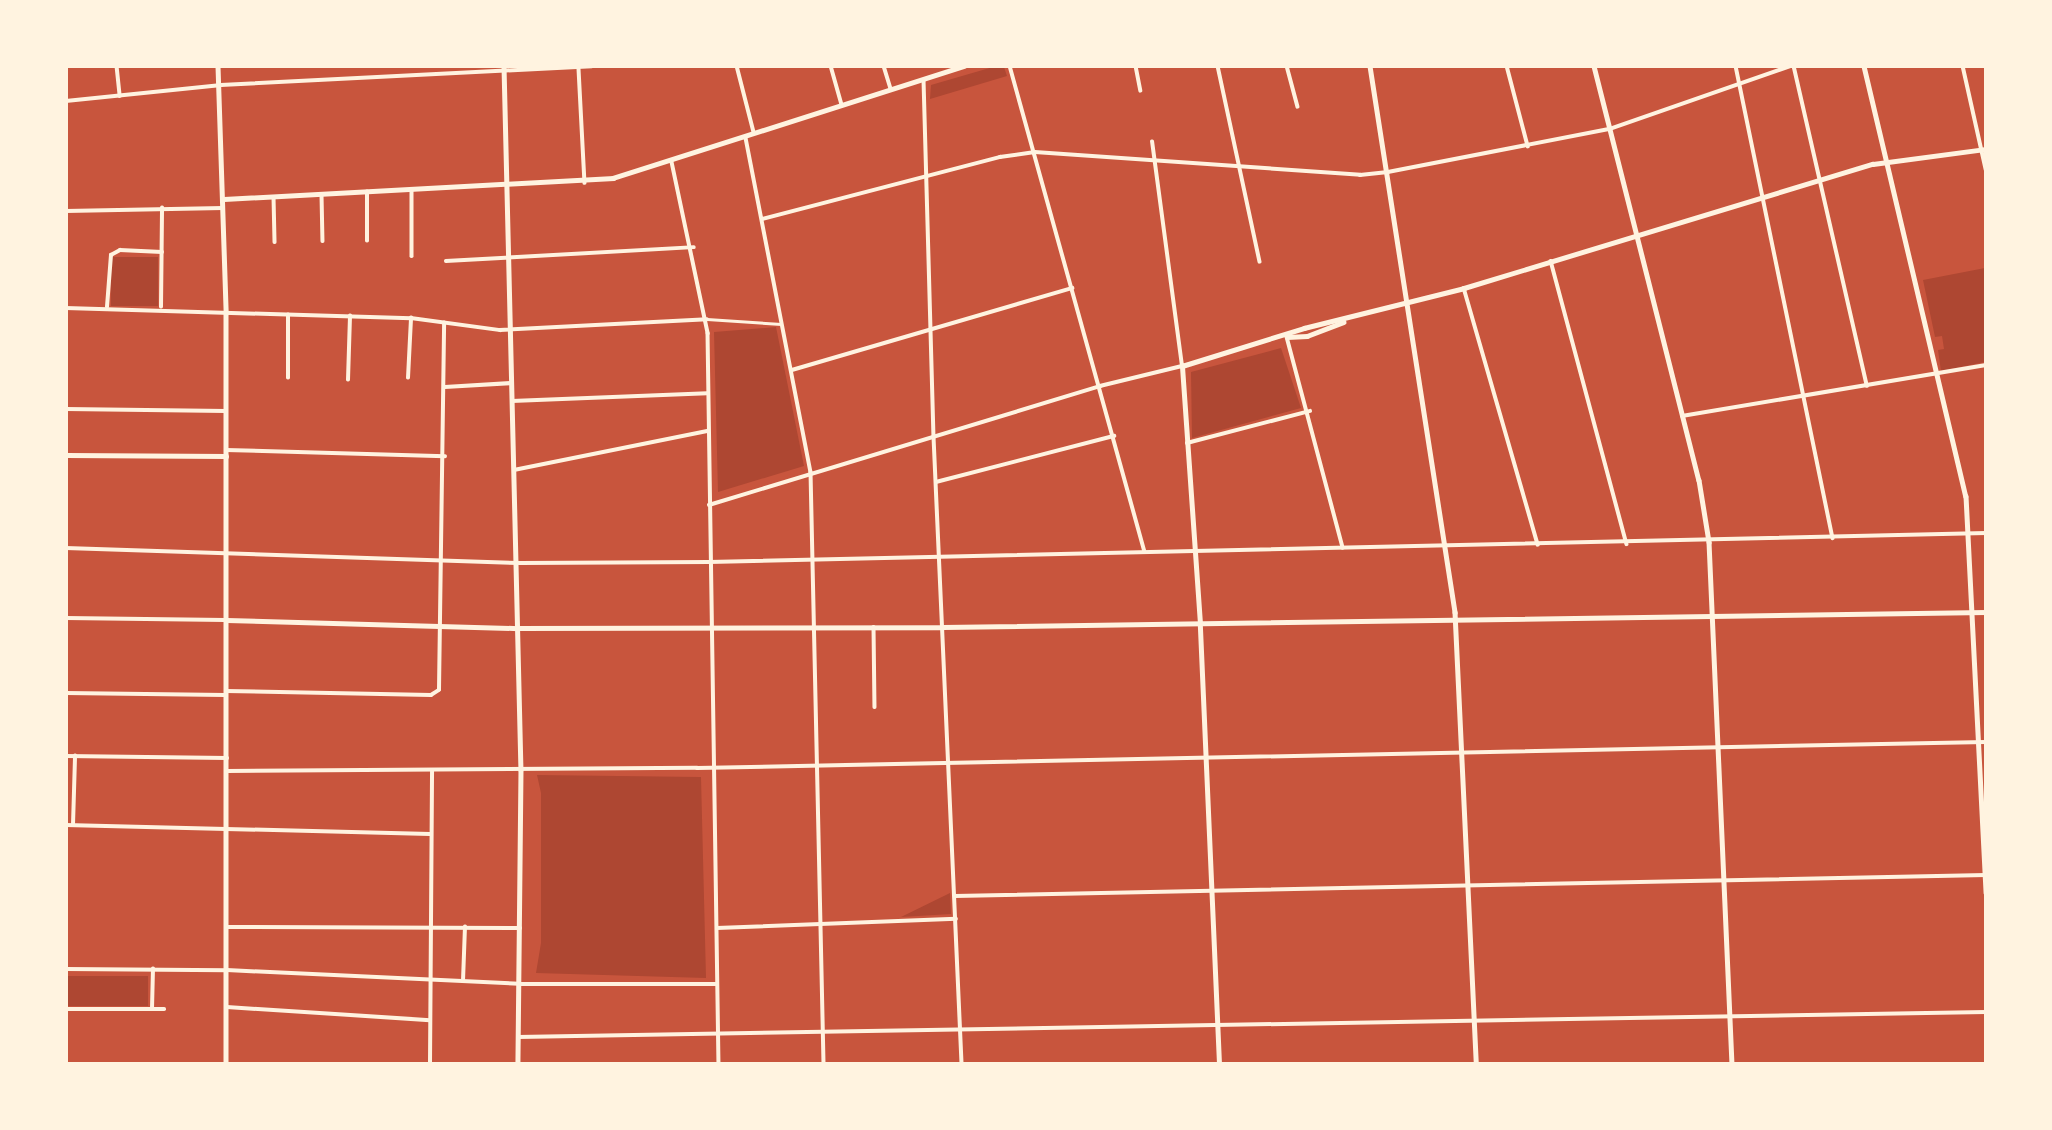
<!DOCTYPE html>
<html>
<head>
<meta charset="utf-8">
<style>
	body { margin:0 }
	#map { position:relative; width:2052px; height:1130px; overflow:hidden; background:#c8553d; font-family:"Open Sans",sans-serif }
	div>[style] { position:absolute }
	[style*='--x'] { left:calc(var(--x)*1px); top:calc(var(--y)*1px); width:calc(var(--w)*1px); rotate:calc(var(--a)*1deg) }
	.green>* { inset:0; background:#ae4732; transform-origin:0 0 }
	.pedestrian>* { height:2.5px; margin:-1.25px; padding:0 1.25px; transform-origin:1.25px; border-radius:1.25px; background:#fff3e0 }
	.minor>* { height:3.5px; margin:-1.75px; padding:0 1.75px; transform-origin:1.75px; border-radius:1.75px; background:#fff3e0 }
	.tertiary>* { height:4.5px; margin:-2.25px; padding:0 2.25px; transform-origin:2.25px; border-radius:2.25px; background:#fff3e0 }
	span { translate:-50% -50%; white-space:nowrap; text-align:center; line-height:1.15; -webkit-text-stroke:6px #fff3e0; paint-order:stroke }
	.frame { position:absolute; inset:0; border:68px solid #fff3e0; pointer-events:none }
</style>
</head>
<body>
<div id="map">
	<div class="green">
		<i style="clip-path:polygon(993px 67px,1004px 67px,1007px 76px,930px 99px,931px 85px)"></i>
		<i style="left:111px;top:257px;width:47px;height:49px"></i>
		<i style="clip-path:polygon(1985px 268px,1985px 362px,1941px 371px,1938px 350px,1944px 349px,1942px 336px,1935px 337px,1923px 280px)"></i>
		<i style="clip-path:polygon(776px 327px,804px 466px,718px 492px,714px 332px)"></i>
		<i style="clip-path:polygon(1281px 348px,1301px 408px,1192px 438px,1191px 372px)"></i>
		<i style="clip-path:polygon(537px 775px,701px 777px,706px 978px,536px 973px,541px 943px,541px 793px)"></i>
		<i style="clip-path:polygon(950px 893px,951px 914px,901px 917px)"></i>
		<i style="left:67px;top:976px;width:81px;height:30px"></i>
	</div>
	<div class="pedestrian">
		<i style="--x:707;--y:319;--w:74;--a:3.9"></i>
	</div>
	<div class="minor">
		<i style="--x:117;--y:66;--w:30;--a:84"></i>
		<i style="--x:737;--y:66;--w:68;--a:75.6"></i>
		<i style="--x:831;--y:66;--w:41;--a:74.2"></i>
		<i style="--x:884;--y:66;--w:24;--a:73"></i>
		<i style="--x:1010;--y:66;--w:504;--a:74.48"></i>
		<i style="--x:1136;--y:66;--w:25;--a:79"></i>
		<i style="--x:1218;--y:66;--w:200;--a:77.9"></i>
		<i style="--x:1287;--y:66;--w:42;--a:75"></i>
		<i style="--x:1507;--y:66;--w:83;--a:75.3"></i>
		<i style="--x:1736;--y:66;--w:482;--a:78.4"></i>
		<i style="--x:1794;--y:66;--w:328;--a:77.1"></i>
		<i style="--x:1963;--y:66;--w:106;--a:77.4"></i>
		<i style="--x:579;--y:69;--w:114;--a:87"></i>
		<i style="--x:924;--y:80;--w:357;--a:88.4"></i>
		<i style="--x:934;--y:437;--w:628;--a:87.44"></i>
		<i style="--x:66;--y:101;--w:156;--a:-5.9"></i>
		<i style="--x:221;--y:85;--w:371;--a:-2.9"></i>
		<i style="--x:746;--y:138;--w:340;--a:79"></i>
		<i style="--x:811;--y:472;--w:592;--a:88.74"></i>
		<i style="--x:672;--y:162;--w:175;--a:78.1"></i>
		<i style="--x:708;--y:333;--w:731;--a:89.14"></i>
		<i style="--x:412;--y:189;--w:67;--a:90"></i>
		<i style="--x:322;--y:195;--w:46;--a:88.8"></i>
		<i style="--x:274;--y:197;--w:45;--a:88.7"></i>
		<i style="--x:66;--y:211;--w:157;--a:-1.1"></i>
		<i style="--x:762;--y:219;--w:246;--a:-14.6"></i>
		<i style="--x:1000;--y:157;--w:35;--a:-8"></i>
		<i style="--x:1035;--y:152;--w:326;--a:4"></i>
		<i style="--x:1360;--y:175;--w:28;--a:-6"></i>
		<i style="--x:1388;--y:172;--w:226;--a:-11"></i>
		<i style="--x:1610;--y:129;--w:192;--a:-19.2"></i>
		<i style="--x:367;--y:241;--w:49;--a:-90"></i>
		<i style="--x:446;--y:261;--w:248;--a:-3.2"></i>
		<i style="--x:1551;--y:261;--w:293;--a:75"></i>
		<i style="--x:1464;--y:288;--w:267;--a:73.9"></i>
		<i style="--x:107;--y:307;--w:52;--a:-85.6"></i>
		<i style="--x:111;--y:255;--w:10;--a:-29"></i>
		<i style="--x:120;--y:250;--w:42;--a:2.7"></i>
		<i style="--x:161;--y:307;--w:99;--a:-89.4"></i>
		<i style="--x:66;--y:308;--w:345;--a:1.7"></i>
		<i style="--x:411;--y:318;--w:90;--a:7.7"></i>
		<i style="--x:500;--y:330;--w:207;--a:-3"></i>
		<i style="--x:1287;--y:337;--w:218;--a:75.1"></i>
		<i style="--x:792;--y:370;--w:292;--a:-16.3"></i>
		<i style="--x:288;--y:378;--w:63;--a:-90"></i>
		<i style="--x:408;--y:378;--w:60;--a:-87.1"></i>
		<i style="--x:348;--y:380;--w:64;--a:-88.2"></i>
		<i style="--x:445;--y:387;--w:67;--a:-3.4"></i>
		<i style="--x:512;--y:401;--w:195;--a:-2.3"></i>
		<i style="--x:66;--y:409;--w:160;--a:0.7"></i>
		<i style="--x:1682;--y:416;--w:308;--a:-9.5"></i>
		<i style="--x:1187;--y:443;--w:127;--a:-14.6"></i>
		<i style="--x:226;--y:450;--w:219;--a:1.6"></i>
		<i style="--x:514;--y:470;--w:198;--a:-11.4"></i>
		<i style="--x:936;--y:482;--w:184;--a:-14.5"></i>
		<i style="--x:709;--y:505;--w:409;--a:-16.9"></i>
		<i style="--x:1100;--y:386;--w:84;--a:-13.7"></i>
		<i style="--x:1182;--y:366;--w:226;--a:-97.6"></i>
		<i style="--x:66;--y:548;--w:455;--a:1.9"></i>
		<i style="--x:521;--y:563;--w:188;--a:-0.3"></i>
		<i style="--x:709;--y:562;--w:1277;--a:-1.3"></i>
		<i style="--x:66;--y:618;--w:159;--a:0.7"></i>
		<i style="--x:874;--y:627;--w:80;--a:89.3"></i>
		<i style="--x:226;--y:691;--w:205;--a:1.1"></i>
		<i style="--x:431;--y:695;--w:9;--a:-32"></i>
		<i style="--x:439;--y:690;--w:367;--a:-89.2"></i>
		<i style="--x:66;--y:693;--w:159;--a:0.7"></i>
		<i style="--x:66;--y:756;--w:161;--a:0.7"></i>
		<i style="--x:227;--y:771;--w:470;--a:-0.4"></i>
		<i style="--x:697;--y:768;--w:1289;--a:-1.16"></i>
		<i style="--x:66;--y:825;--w:364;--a:1.4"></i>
		<i style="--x:73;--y:825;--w:69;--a:-88.3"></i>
		<i style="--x:955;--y:896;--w:1031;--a:-1.17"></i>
		<i style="--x:228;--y:927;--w:292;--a:0.2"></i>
		<i style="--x:717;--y:928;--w:239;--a:-2.2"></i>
		<i style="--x:66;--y:969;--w:161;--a:0.4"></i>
		<i style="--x:227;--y:970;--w:292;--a:2.7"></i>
		<i style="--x:519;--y:984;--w:198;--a:0"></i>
		<i style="--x:463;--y:981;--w:54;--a:-87.9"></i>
		<i style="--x:227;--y:1007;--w:203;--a:3.7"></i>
		<i style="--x:66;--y:1009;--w:98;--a:0"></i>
		<i style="--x:152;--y:1009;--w:40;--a:-88.6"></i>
		<i style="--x:518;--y:1037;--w:1468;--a:-0.98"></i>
		<i style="--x:430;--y:1064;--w:293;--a:-89.6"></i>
	</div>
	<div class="tertiary">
		<i style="--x:218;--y:66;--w:247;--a:88.1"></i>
		<i style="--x:226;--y:313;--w:751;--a:90"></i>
		<i style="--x:504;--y:66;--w:704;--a:88.62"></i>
		<i style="--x:521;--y:770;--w:294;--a:90.6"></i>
		<i style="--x:1370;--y:66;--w:553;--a:81.15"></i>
		<i style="--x:1455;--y:612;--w:452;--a:87.3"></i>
		<i style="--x:1594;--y:66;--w:427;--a:75.8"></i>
		<i style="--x:1699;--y:480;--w:63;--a:80.8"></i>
		<i style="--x:1709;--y:542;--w:523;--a:87.48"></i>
		<i style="--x:1864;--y:66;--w:442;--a:76.7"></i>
		<i style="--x:1966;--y:496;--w:397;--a:87.1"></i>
		<i style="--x:224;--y:199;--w:390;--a:-3.1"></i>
		<i style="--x:613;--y:178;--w:368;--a:-17.7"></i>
		<i style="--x:1287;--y:337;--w:20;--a:-3"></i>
		<i style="--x:1307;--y:336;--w:39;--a:-21"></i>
		<i style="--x:66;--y:455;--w:160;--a:0.4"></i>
		<i style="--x:227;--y:620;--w:291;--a:1.6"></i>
		<i style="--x:518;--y:628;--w:425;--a:-0.1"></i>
		<i style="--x:943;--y:627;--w:1043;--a:-0.82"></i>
		<i style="--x:1219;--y:1064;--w:440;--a:-92.5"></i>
		<i style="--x:1200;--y:624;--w:259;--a:-94"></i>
		<i style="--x:1182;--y:366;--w:128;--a:-17.3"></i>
		<i style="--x:1304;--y:328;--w:165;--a:-14"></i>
		<i style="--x:1464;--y:288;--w:427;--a:-16.9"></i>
		<i style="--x:1873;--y:164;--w:114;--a:-7.6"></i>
	</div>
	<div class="frame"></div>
</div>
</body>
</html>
